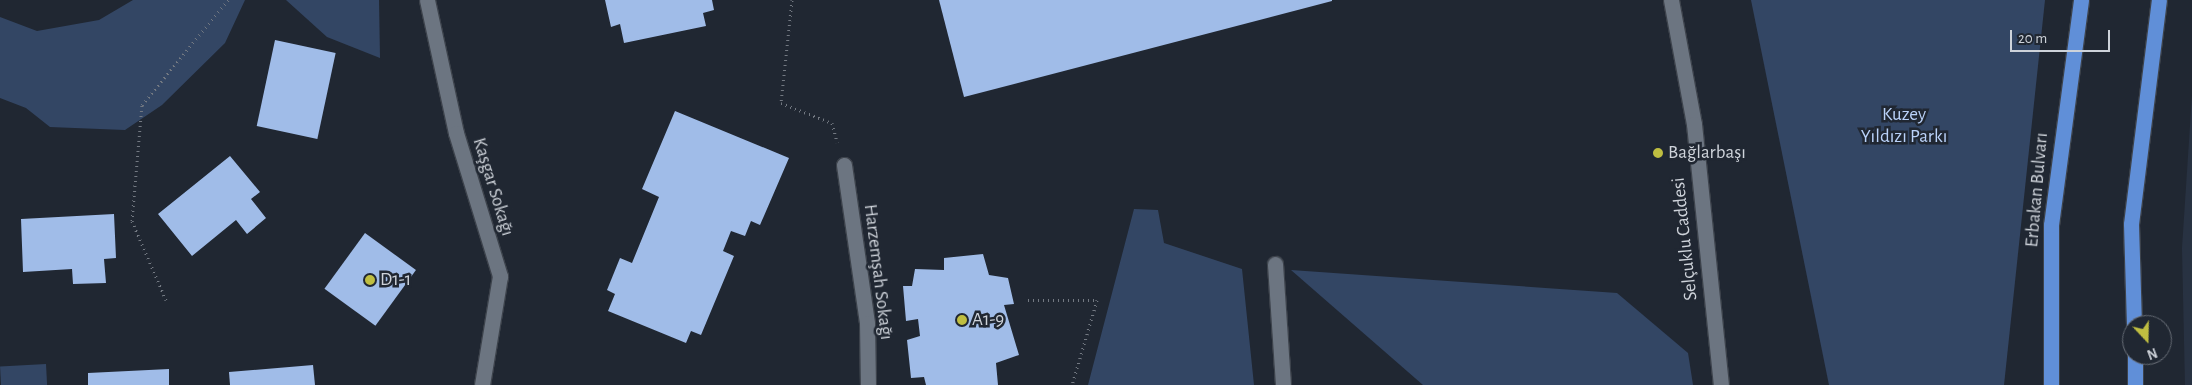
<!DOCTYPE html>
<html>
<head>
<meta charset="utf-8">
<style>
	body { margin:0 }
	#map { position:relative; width:2192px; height:385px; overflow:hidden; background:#202732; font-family:"Alegreya Sans",sans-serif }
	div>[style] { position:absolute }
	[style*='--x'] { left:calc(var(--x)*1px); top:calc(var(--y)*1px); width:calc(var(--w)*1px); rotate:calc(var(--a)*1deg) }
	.built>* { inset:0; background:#283242 }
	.green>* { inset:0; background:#334664; transform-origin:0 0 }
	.building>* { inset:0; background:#a0bce8; transform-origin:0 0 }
	.path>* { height:3px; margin-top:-1.5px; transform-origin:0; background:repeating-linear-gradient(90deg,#737982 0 1px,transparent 0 5px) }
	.roads { filter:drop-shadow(1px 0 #3d434c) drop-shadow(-1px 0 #3d434c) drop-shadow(0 1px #3d434c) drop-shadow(0 -1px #3d434c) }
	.minor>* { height:15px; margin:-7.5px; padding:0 7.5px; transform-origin:7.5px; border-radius:7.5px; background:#6c7581 }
	.highway>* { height:15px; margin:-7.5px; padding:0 7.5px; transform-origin:7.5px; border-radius:7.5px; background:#608fd8 }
	.dots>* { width:14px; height:14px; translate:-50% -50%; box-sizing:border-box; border:2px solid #202732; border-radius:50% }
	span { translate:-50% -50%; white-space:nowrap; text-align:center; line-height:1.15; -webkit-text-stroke:5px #202732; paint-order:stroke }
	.park-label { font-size:19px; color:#bad2f9 }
	.poi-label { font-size:19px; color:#ced3da }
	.left { translate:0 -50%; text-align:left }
	.street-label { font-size:19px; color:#ced3da }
	.north { position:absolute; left:2122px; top:315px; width:50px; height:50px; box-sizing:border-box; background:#202732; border:1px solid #666c75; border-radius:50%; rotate:159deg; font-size:14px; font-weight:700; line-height:20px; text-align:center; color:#ced3da }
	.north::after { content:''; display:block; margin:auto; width:18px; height:22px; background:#bfbe41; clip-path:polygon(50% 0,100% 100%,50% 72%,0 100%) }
	.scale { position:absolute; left:2010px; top:30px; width:100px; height:22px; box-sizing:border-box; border:2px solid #ced3da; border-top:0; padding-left:6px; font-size:15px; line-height:18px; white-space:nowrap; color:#ced3da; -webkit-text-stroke:4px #202732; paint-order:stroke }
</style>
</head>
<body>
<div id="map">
	<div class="built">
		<i style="clip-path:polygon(2192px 95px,2192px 385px,2185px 385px,2182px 248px)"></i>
	</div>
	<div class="green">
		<i style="clip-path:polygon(133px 0,245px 0,225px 43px,162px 105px,125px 130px,50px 127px,26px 108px,0 98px,0 17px,37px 31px,99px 20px)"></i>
		<i style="clip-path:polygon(286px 0,379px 0,380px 58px,327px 37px)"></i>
		<i style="clip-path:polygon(1751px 0,2045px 0,2004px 385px,1829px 385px)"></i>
		<i style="clip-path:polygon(1134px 209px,1158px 210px,1164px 243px,1242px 269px,1254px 385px,1088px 385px)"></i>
		<i style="clip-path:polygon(1291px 270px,1617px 293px,1688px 353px,1693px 385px,1423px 385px)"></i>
		<i style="left:46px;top:364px;width:21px;height:46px;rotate:87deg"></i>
	</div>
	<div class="building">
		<i style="clip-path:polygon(605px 0,712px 0,714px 10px,703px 13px,706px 26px,624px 43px,620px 24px,611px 27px)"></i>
		<i style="clip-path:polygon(939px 0,1332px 0,1332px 1px,964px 97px)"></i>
		<i style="left:275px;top:40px;width:62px;height:88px;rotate:12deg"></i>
		<i style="clip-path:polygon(675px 111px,789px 158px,760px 225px,751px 221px,745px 236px,731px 231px,723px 251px,734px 256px,701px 335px,691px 331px,686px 343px,608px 311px,615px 294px,607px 290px,620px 258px,632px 263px,659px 197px,642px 189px)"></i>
		<i style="clip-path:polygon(230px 156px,260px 192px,251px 199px,266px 218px,247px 234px,236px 220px,192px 256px,158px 214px)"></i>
		<i style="clip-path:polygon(114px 214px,116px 258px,104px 259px,106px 283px,73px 284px,72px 269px,23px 272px,21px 219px)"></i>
		<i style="left:365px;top:233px;width:63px;height:69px;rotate:36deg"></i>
		<i style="clip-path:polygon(983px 254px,989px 275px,1008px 278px,1014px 304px,1004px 305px,1019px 355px,996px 363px,998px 385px,926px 385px,924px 377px,911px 378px,907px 340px,920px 336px,918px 319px,906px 321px,903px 286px,912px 286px,915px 269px,944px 270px,944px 258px)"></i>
		<i style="clip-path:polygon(313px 365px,315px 385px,230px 385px,229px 372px)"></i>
		<i style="clip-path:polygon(169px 369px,169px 385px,88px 385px,88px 373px)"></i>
	</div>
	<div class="path">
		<i style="--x:792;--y:0;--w:104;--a:96.1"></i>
		<i style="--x:781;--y:103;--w:55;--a:21.4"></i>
		<i style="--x:832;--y:123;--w:20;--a:75"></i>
		<i style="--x:166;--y:300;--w:86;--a:-113.3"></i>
		<i style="--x:132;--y:221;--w:116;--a:-85.1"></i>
		<i style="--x:142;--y:105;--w:136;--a:-50.7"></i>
		<i style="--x:1028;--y:300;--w:69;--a:0"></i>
		<i style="--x:1097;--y:300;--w:89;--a:106.4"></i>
	</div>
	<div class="roads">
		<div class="minor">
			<i style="--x:427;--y:0;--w:136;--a:77.7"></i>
			<i style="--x:456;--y:133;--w:150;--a:72.9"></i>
			<i style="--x:500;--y:276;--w:110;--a:99.4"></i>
			<i style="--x:1671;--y:0;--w:126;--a:79.5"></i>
			<i style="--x:1694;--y:124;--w:262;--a:84.1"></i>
			<i style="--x:844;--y:165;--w:160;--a:81.7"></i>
			<i style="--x:867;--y:323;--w:62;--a:89.1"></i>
			<i style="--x:1275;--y:264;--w:121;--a:86.2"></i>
		</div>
		<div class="highway">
			<i style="--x:2134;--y:325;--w:101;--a:-91.7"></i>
			<i style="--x:2131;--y:224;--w:226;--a:-82.9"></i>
			<i style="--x:2135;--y:355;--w:30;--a:90"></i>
			<i style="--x:2051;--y:385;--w:160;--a:-90"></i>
			<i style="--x:2051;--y:225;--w:227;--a:-82.4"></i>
		</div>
	</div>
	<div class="dots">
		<i style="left:1658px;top:153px;background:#bfbe41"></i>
		<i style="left:370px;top:280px;background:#bfbe41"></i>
		<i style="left:962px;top:320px;background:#bfbe41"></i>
	</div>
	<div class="park-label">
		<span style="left:1904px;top:126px">Kuzey<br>Yıldızı Parkı</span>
	</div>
	<div class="poi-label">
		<span class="left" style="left:1668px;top:153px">Bağlarbaşı</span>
		<span class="left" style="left:380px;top:280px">D1-1</span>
		<span class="left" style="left:972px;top:320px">A1-9</span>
	</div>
	<div class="street-label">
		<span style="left:493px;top:187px;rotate:73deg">Kaşgar Sokağı</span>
		<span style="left:2037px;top:190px;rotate:-85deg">Erbakan Bulvarı</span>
		<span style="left:1685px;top:239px;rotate:-96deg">Selçuklu Caddesi</span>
		<span style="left:878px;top:272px;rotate:83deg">Harzemşah Sokağı</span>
	</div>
	<div class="north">N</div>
	<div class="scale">20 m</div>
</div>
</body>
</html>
